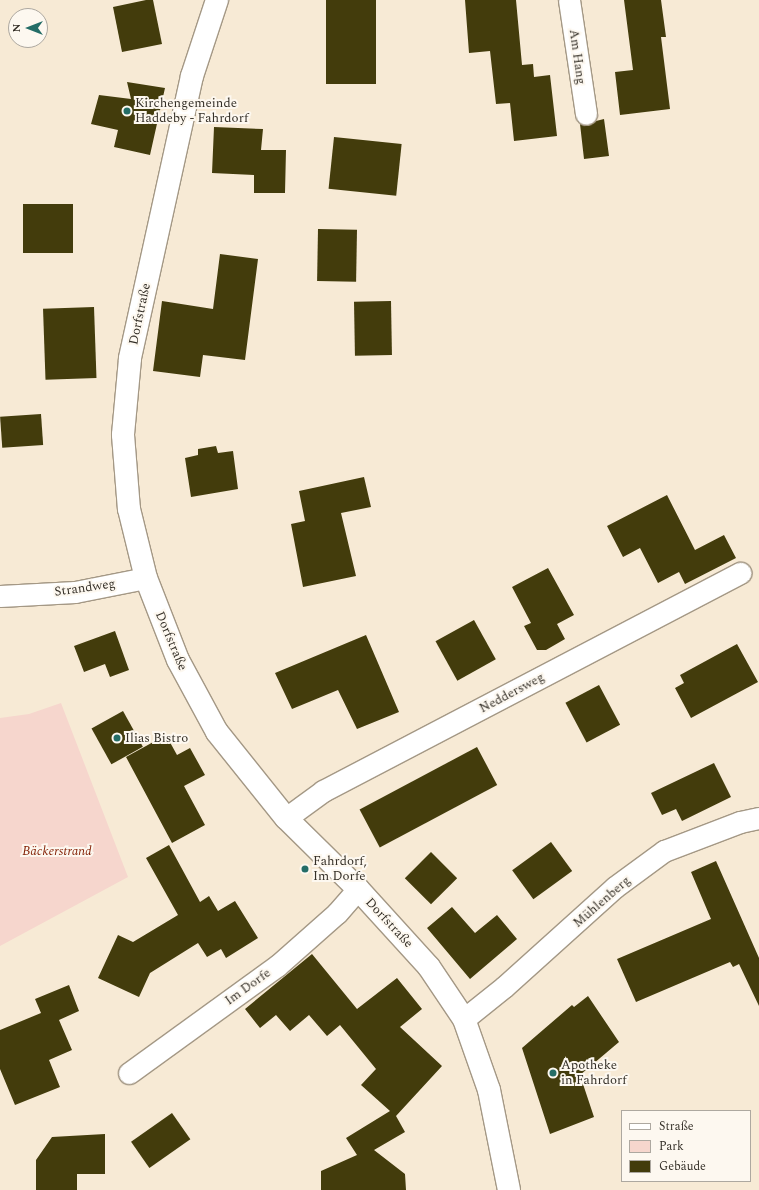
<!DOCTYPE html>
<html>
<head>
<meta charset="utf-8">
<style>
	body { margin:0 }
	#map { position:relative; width:759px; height:1190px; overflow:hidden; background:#f7ead5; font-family:Spectral,serif }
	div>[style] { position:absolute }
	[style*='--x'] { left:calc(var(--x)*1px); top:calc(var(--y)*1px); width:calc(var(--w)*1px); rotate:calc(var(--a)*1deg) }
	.green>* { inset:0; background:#f6d6cd }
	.building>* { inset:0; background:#433c0c; transform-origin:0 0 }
	.roads { filter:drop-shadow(1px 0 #a49885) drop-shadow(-1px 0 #a49885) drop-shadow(0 1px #a49885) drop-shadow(0 -1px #a49885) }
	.street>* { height:21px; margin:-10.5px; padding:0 10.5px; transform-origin:10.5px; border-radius:10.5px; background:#fff }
	.secondary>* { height:22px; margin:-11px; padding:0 11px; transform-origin:11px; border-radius:11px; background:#fff }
	.dots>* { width:11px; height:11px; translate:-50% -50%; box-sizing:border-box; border:2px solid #fdf8f0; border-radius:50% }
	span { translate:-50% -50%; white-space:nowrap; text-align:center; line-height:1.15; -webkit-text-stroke:4px #fdf8f0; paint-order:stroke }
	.street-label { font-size:13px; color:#342f27 }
	.poi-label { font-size:13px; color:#342f27 }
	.left { translate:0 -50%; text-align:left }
	.park-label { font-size:13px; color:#811d00; font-style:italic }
	.legend { position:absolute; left:621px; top:1110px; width:130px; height:72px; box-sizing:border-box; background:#fdf8f0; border:1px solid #ada8a0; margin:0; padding:5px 7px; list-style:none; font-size:12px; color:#342f27 }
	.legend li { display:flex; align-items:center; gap:8px; height:20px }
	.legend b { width:20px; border:1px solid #ada8a0 }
	.north { position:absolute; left:8px; top:8px; width:40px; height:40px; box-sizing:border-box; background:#fdf8f0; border:1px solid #ada8a0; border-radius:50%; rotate:270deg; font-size:11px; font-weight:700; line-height:16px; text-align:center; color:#342f27 }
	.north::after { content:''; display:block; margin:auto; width:14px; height:18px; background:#246d67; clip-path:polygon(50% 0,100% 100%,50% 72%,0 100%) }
</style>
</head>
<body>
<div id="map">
	<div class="green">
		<i style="clip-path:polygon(61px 703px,128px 877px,0 946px,0 718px,29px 714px)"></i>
	</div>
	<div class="building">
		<i style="clip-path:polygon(146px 0,153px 0,162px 44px,122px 52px,113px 7px)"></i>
		<i style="left:326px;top:0;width:50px;height:84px"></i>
		<i style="clip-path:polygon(465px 0,516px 0,522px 65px,533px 64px,534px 77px,550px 75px,557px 136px,514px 141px,510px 103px,496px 104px,490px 51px,469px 53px)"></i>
		<i style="clip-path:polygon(624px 0,661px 0,666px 37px,661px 37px,670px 109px,620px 115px,615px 72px,633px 70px)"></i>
		<i style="clip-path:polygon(127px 82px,165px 88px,150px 155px,114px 147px,118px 130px,91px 124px,99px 95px,131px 99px)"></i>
		<i style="clip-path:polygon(604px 119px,609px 156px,584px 159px,580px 124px,588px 126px,596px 121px)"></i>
		<i style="clip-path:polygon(214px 127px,263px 129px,261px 150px,286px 150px,285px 193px,254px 193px,254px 175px,212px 173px)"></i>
		<i style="left:334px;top:137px;width:68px;height:52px;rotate:6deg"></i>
		<i style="left:73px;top:204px;width:49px;height:50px;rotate:90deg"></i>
		<i style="left:318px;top:229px;width:39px;height:52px;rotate:1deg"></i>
		<i style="clip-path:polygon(220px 254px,258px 259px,245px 360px,203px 355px,200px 377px,153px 371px,162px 301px,213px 309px)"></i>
		<i style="left:391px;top:301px;width:54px;height:37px;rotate:89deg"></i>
		<i style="left:94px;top:307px;width:71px;height:51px;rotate:88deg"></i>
		<i style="left:41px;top:414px;width:31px;height:41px;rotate:86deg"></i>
		<i style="clip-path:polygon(216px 446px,218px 453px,233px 451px,238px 489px,191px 497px,185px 458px,198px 455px,198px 449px)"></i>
		<i style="clip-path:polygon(364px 477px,371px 507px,341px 513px,356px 576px,303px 587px,291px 524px,305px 521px,299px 491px)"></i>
		<i style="clip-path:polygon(667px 495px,695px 550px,724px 535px,736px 558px,685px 584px,679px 572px,658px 583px,640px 548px,623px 557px,607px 526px)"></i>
		<i style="clip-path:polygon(548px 568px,574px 615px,557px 624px,565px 639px,546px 650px,537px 650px,524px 626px,531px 623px,512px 587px)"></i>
		<i style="left:474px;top:620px;width:45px;height:44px;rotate:61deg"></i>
		<i style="clip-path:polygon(115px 631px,129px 670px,110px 677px,105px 664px,84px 672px,74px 646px)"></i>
		<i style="clip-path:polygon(366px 635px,399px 712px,357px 729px,338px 690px,292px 709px,275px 673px)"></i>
		<i style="clip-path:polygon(737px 644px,758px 682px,691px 718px,675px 688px,684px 683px,680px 675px)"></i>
		<i style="left:599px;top:685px;width:45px;height:38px;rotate:62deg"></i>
		<i style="left:123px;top:711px;width:41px;height:36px;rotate:61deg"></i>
		<i style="clip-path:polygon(166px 735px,177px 755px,190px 748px,205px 775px,184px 786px,205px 825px,172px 843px,126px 757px)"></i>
		<i style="left:477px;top:747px;width:43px;height:133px;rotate:62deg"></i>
		<i style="clip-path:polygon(714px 763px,731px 797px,682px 821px,676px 809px,662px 815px,651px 793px)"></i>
		<i style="left:551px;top:842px;width:36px;height:48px;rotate:54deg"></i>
		<i style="clip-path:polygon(169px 845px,200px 902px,209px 896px,218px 911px,235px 901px,258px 938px,226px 958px,221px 949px,207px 957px,198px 943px,150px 973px,139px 997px,98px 978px,118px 935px,133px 942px,178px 915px,146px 858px)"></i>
		<i style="left:431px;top:852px;width:37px;height:37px;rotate:45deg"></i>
		<i style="clip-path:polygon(716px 861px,759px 958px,759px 1006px,739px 964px,733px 967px,730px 962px,636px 1002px,617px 959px,711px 919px,691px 872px)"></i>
		<i style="clip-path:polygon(452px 907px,475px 933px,497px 915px,517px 939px,470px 979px,427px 928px)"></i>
		<i style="clip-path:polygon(312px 954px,357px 1009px,397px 978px,422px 1009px,400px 1027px,442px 1066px,396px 1116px,405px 1132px,374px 1150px,405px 1174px,406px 1190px,321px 1190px,321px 1171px,357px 1155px,346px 1138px,390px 1111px,361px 1085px,376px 1069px,340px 1025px,327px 1036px,309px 1015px,290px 1031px,276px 1015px,260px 1028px,245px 1009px)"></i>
		<i style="clip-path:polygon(69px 985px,79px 1011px,59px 1020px,72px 1050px,49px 1060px,60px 1087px,15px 1105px,0 1069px,0 1030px,41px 1013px,35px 999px)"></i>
		<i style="clip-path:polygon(588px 996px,619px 1042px,580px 1075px,594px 1117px,550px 1134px,522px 1048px,572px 1005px,574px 1007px)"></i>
		<i style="left:172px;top:1113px;width:32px;height:50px;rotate:55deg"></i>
		<i style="clip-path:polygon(105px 1134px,105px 1174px,77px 1174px,77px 1190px,36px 1190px,36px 1160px,52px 1137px)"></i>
	</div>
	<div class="roads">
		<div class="street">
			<i style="--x:569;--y:0;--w:115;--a:81.5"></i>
			<i style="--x:0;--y:596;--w:75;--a:-3.1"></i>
			<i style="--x:75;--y:592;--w:72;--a:-11.2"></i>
			<i style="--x:286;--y:818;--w:46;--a:-36.1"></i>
			<i style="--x:323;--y:791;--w:471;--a:-27.6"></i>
			<i style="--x:464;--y:1019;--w:51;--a:-38.7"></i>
			<i style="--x:504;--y:987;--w:149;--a:-42"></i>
			<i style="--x:615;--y:887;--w:61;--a:-36.3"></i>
			<i style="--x:664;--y:851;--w:81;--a:-20.9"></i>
			<i style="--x:740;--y:822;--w:19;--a:-12"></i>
			<i style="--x:129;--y:1073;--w:183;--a:-35.9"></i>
			<i style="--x:277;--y:966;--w:80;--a:-41.5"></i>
			<i style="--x:337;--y:913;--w:32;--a:-49"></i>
		</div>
		<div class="secondary">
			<i style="--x:217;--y:0;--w:80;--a:108.2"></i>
			<i style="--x:192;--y:76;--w:290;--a:102.4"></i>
			<i style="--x:130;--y:359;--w:76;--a:95.3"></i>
			<i style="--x:123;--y:435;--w:74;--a:85.4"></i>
			<i style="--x:129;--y:509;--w:71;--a:76.2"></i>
			<i style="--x:146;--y:578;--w:88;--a:68.7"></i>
			<i style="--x:178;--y:660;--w:82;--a:61.6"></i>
			<i style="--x:217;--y:732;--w:110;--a:51.3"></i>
			<i style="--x:286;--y:818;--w:101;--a:44.6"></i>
			<i style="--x:358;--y:889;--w:105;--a:47.7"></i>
			<i style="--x:429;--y:967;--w:63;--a:56.1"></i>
			<i style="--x:464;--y:1019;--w:75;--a:70.6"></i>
			<i style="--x:489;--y:1090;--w:102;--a:78.7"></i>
		</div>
	</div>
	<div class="dots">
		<i style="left:127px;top:111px;background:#246d67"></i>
		<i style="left:117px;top:738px;background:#246d67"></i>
		<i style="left:305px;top:869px;background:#246d67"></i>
		<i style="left:553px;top:1073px;background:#246d67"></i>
	</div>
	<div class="street-label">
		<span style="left:577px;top:57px;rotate:82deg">Am Hang</span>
		<span style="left:140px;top:314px;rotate:-78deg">Dorfstraße</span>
		<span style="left:85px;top:588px;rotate:-8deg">Strandweg</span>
		<span style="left:171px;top:641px;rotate:67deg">Dorfstraße</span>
		<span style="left:512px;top:693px;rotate:-28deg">Neddersweg</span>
		<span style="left:602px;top:902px;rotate:-41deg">Mühlenberg</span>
		<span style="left:389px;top:923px;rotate:47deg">Dorfstraße</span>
		<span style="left:248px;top:987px;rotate:-36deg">Im Dorfe</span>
	</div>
	<div class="poi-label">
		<span class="left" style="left:135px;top:111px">Kirchengemeinde<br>Haddeby - Fahrdorf</span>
		<span class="left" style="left:125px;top:738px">Ilias Bistro</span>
		<span class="left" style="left:313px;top:869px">Fahrdorf,<br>Im Dorfe</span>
		<span class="left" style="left:561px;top:1073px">Apotheke<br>in Fahrdorf</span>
	</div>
	<div class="park-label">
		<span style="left:57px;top:851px">Bäckerstrand</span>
	</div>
	<ul class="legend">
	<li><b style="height:5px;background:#fff"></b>Straße</li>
	<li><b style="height:11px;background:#f6d6cd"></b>Park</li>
	<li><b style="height:11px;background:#433c0c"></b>Gebäude</li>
	</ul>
	<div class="north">N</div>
</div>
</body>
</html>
